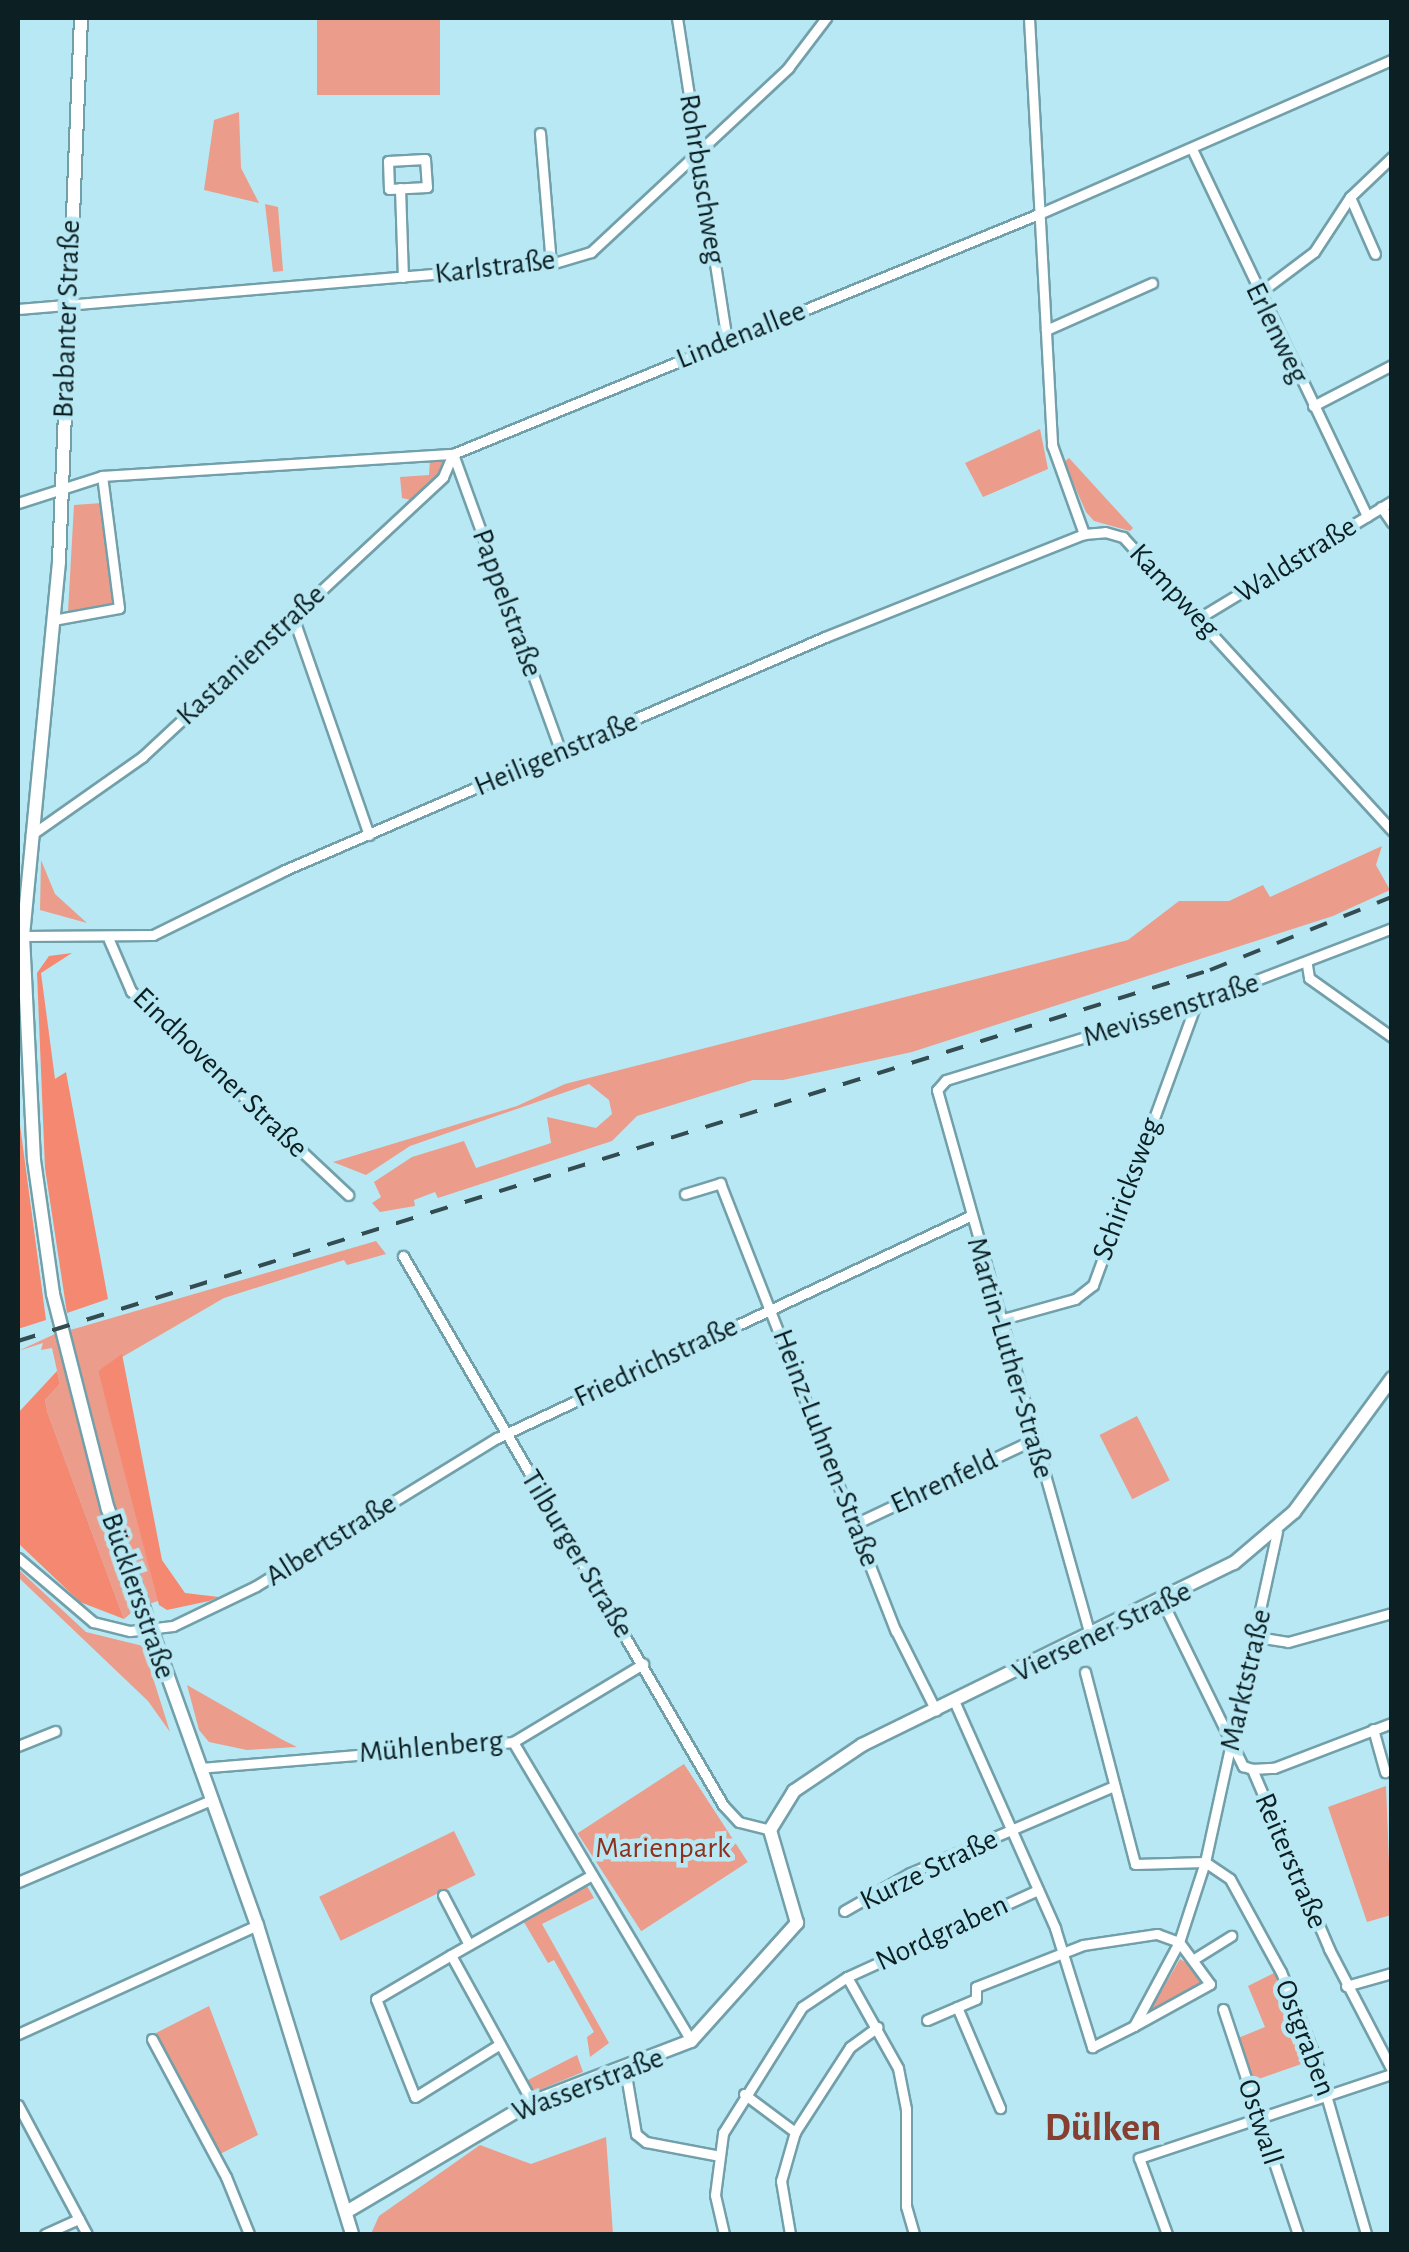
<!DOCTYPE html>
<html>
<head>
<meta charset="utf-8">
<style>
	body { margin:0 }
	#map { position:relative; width:1409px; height:2252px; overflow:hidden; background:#b8e8f3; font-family:"Alegreya Sans",sans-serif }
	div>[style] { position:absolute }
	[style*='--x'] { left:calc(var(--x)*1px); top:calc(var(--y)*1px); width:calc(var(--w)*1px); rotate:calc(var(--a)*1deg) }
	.green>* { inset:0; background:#eb9c8a; transform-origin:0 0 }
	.forest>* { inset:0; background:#f58871 }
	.roads { filter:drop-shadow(2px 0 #72a0aa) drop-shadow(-2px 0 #72a0aa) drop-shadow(0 2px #72a0aa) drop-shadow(0 -2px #72a0aa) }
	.minor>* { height:9px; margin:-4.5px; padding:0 4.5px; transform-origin:4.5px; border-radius:4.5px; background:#fff }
	.secondary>* { height:12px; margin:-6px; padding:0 6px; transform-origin:6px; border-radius:6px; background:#fff }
	.rail>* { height:4px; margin-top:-2px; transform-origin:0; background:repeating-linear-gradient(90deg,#324c51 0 18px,transparent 0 36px) }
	span { translate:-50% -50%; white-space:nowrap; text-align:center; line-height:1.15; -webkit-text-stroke:9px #b8e8f3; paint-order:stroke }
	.street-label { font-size:30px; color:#0c1f23 }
	.park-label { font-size:30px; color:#8f2f1c }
	.district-label { font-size:40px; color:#864031; font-weight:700 }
	.frame { position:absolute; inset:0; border:20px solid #0c1f23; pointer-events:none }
</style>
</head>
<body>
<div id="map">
	<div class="green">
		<i style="left:317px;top:18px;width:123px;height:77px"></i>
		<i style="clip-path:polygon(239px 112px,241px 168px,259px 203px,204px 190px,214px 120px)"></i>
		<i style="clip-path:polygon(265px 204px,278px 207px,283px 271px,273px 272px)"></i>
		<i style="clip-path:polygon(1040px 429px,1048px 469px,983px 497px,965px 463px)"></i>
		<i style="clip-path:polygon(1069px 458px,1133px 528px,1130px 531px,1094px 521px,1086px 512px,1064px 462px)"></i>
		<i style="clip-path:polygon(430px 460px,443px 462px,438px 474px,411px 500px,402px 498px,400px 477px,429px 475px)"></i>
		<i style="clip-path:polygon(102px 503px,113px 603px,68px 612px,74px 505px)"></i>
		<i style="clip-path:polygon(1382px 846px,1376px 865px,1390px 890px,1333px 916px,912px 1052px,783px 1080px,753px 1080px,637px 1116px,612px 1141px,438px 1198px,435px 1192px,414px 1200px,415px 1206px,380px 1212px,372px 1203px,381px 1197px,374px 1182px,412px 1157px,464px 1141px,476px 1168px,551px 1143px,547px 1117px,596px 1128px,612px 1114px,609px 1100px,589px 1084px,410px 1146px,366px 1175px,333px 1162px,517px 1106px,565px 1084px,1128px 940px,1179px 901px,1229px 901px,1263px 885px,1270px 897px)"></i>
		<i style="clip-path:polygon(41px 860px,55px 894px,87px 923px,40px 910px)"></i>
		<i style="clip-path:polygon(376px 1241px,386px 1254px,347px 1265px,344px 1260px,224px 1298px,98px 1371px,161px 1600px,149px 1604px,110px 1498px,67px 1331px)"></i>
		<i style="clip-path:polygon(55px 1334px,131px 1613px,124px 1619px,48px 1414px,45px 1400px,60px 1384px,52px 1348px,41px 1350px,43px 1343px,18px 1351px)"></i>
		<i style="left:1137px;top:1416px;width:72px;height:42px;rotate:63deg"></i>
		<i style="clip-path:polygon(18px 1569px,86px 1632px,143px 1646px,170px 1732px,148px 1701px,18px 1577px)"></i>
		<i style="clip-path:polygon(187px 1685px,283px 1740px,297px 1747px,247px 1750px,209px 1742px,199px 1730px)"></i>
		<i style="left:684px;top:1764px;width:117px;height:127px;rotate:57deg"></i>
		<i style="clip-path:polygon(1386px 1786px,1391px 1915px,1367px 1922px,1328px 1807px)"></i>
		<i style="left:454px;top:1831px;width:49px;height:150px;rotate:64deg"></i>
		<i style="clip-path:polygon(587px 1886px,594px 1898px,542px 1924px,609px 2043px,590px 2057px,587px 2037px,594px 2032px,554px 1960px,548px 1963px,521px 1917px)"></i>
		<i style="clip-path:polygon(1180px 1959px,1195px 1968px,1202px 1984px,1148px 2014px)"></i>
		<i style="clip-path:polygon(1276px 1972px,1282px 1984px,1273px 1987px,1299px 2053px,1310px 2061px,1253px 2081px,1238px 2038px,1265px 2027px,1248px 1986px)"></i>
		<i style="clip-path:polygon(209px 2006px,258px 2135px,220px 2154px,156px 2033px)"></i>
		<i style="clip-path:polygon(577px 2055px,583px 2072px,532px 2093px,526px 2081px)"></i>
		<i style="clip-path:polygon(606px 2137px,613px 2234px,371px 2234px,379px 2216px,480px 2145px,531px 2164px)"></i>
	</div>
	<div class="forest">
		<i style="clip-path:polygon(72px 953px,41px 973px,55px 1079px,66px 1072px,108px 1299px,67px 1313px,45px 1168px,37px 973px,49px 956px)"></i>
		<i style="clip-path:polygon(18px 1110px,46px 1320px,18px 1329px)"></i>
		<i style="clip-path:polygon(122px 1354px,162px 1560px,185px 1593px,219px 1597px,209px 1601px,167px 1610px,159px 1605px,98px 1371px)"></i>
		<i style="clip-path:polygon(57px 1371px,60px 1384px,45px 1400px,48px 1414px,124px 1619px,80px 1602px,18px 1543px,18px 1413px)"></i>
	</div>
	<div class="roads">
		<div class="minor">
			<i style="--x:677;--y:18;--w:327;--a:81.2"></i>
			<i style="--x:1029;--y:18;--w:428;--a:86.9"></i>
			<i style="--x:1052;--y:445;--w:95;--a:70.2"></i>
			<i style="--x:540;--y:133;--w:131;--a:85.2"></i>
			<i style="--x:1192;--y:149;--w:407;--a:64.5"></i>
			<i style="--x:425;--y:159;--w:28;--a:86"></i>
			<i style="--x:427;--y:187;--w:38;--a:177"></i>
			<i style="--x:389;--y:189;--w:28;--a:-92"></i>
			<i style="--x:388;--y:161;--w:37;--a:-3"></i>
			<i style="--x:400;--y:188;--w:89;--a:88.1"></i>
			<i style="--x:1350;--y:197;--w:62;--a:66.3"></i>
			<i style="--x:1258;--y:294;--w:70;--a:-36.9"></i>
			<i style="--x:1314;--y:252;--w:66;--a:-56.8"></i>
			<i style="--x:1350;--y:197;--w:58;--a:-43.6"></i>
			<i style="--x:18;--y:309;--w:535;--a:-4.83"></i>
			<i style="--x:551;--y:264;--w:42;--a:-16.7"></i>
			<i style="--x:591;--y:252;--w:270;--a:-43"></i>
			<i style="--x:788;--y:68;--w:63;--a:-52.8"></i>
			<i style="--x:1046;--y:330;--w:116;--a:-23.9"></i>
			<i style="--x:1313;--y:406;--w:89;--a:-27.4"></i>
			<i style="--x:453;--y:454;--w:317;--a:70.1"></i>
			<i style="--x:18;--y:503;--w:88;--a:-17.8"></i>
			<i style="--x:102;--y:476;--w:352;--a:-3.6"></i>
			<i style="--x:453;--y:454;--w:635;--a:-22.29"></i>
			<i style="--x:1041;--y:213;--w:383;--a:-23.6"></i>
			<i style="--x:1381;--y:507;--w:19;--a:55"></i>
			<i style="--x:292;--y:614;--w:234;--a:70.8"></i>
			<i style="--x:1199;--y:618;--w:226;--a:-31.2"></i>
			<i style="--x:53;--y:620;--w:67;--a:-10.3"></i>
			<i style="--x:119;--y:608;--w:133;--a:-97.3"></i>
			<i style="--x:31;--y:835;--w:136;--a:-35.1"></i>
			<i style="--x:142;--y:757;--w:411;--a:-42.9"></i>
			<i style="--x:443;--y:477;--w:25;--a:-67"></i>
			<i style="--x:23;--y:936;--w:130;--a:-0.4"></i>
			<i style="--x:153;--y:935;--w:147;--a:-26.2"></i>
			<i style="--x:285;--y:870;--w:588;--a:-23.34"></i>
			<i style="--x:825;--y:637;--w:279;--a:-21.7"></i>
			<i style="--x:1084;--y:534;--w:21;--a:-5"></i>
			<i style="--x:1105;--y:532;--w:19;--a:16"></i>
			<i style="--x:1123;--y:537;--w:398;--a:47.5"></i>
			<i style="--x:109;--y:940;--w:56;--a:66.7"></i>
			<i style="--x:131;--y:991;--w:298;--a:43.2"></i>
			<i style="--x:1307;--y:965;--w:13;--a:81"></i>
			<i style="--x:1309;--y:978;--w:102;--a:35.4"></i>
			<i style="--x:685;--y:1194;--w:37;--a:-17"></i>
			<i style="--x:720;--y:1183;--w:481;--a:68.6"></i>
			<i style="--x:896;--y:1631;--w:89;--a:63.4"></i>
			<i style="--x:403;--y:1256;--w:635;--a:59.76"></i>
			<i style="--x:723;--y:1805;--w:23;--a:47"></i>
			<i style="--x:739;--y:1822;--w:32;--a:14"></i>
			<i style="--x:1003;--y:1319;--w:75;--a:-15.5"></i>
			<i style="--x:1075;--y:1299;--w:23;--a:-38"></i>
			<i style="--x:1093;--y:1285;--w:299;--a:-69.9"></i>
			<i style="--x:855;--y:1524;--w:197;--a:-25.3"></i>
			<i style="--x:18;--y:1558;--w:99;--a:40.5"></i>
			<i style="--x:93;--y:1622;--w:38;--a:14"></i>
			<i style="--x:130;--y:1631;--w:43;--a:-6.6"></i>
			<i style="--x:173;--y:1626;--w:92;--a:-25.7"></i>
			<i style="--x:256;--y:1586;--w:283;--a:-31.6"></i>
			<i style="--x:497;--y:1438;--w:523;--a:-25.14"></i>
			<i style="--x:1163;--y:1603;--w:182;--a:63.9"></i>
			<i style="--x:1243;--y:1766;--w:9;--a:18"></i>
			<i style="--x:1252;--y:1769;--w:196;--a:66.8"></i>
			<i style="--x:1329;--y:1949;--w:136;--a:62.5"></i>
			<i style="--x:1090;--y:1635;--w:566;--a:-105.68"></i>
			<i style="--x:937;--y:1090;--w:13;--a:-48"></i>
			<i style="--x:946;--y:1080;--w:262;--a:-17.1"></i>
			<i style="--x:1196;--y:1003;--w:210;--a:-20.9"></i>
			<i style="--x:1257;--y:1637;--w:31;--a:9"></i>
			<i style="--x:1288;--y:1642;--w:108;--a:-15.6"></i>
			<i style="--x:1085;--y:1672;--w:198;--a:75.4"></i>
			<i style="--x:1135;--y:1864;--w:70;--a:-1.6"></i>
			<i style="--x:1205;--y:1862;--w:30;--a:34"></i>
			<i style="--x:1230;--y:1879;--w:106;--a:61.3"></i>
			<i style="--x:1281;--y:1972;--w:92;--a:68.2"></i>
			<i style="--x:1315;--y:2057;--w:184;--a:73.9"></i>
			<i style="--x:955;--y:1703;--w:246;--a:66"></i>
			<i style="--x:1055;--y:1928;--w:125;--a:72.7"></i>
			<i style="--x:1092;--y:2047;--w:47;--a:-26.6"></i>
			<i style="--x:1134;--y:2026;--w:95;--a:-61.8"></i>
			<i style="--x:1179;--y:1942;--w:84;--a:-72"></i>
			<i style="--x:1205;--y:1862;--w:338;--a:-77.7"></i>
			<i style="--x:1373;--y:1729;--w:45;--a:74.4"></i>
			<i style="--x:513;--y:1742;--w:348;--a:59.2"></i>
			<i style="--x:18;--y:1746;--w:40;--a:-22"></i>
			<i style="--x:199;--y:1768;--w:315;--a:-4.7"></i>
			<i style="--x:513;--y:1742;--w:152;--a:-31"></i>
			<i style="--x:1252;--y:1769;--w:22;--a:-3"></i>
			<i style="--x:1274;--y:1768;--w:126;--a:-20.9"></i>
			<i style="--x:18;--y:1882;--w:210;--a:-23"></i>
			<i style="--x:443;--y:1895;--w:52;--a:62.4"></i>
			<i style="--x:844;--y:1911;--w:76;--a:-29.9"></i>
			<i style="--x:910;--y:1873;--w:222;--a:-23.1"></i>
			<i style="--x:451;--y:1955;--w:87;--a:149.6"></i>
			<i style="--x:376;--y:1999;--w:105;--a:68.3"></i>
			<i style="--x:415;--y:2097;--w:100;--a:-31.9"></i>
			<i style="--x:1194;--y:1959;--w:44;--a:-31.9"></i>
			<i style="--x:847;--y:1977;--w:104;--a:60.7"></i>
			<i style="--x:898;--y:2068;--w:42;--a:79"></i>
			<i style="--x:906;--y:2109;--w:97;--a:90"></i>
			<i style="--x:906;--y:2206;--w:29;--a:74"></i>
			<i style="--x:1346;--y:1986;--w:48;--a:-15.8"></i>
			<i style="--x:957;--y:2007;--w:110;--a:66.9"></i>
			<i style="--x:1223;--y:2009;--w:237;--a:71.6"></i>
			<i style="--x:927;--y:2020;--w:53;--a:-23.2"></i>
			<i style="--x:976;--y:1999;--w:12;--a:-90"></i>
			<i style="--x:976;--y:1987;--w:115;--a:-21.4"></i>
			<i style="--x:1083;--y:1945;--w:75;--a:-8.5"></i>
			<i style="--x:1157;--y:1934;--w:23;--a:20"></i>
			<i style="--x:1179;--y:1942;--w:52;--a:53.6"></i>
			<i style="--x:1210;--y:1984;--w:87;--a:151.1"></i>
			<i style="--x:18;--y:2034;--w:263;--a:-24.5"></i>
			<i style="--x:152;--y:2039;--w:157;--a:61.8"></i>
			<i style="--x:226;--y:2177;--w:61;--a:68"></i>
			<i style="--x:625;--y:2069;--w:66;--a:80.4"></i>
			<i style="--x:636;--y:2134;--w:13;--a:39"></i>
			<i style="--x:646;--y:2142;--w:70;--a:10.7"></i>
			<i style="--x:744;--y:2094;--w:64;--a:36.7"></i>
			<i style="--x:532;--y:2102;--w:168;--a:-118.9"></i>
			<i style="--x:451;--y:1955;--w:162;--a:-29.6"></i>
			<i style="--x:18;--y:2105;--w:146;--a:61.9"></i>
			<i style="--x:45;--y:2234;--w:37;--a:-24"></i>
			<i style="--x:724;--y:2234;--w:40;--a:-103"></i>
			<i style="--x:715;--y:2195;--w:63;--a:-82.6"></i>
			<i style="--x:723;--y:2133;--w:149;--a:-57.9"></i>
			<i style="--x:802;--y:2007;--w:54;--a:-33.7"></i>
			<i style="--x:847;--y:1977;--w:210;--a:-24.5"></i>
			<i style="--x:790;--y:2234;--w:54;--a:-99.6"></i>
			<i style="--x:781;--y:2181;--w:51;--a:-74.1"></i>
			<i style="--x:795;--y:2132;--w:101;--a:-57.1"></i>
			<i style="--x:850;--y:2047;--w:34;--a:-36"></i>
			<i style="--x:1167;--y:2234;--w:81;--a:-110.2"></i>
			<i style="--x:1139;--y:2158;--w:267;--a:-18.4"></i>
		</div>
		<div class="secondary">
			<i style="--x:81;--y:18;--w:544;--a:92.32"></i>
			<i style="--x:59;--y:562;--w:376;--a:95.5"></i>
			<i style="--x:23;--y:936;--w:224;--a:87.2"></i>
			<i style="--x:34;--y:1160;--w:135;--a:81.9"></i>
			<i style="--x:53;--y:1294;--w:222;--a:75.7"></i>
			<i style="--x:108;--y:1509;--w:442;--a:70.3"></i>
			<i style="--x:257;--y:1925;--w:323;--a:72.9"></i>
			<i style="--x:346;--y:2212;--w:216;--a:-30.6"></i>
			<i style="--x:532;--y:2102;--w:170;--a:-21"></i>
			<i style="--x:691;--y:2041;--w:159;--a:-48.1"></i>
			<i style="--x:797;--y:1923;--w:97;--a:-106.2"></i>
			<i style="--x:770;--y:1830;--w:46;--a:-58.4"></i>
			<i style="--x:794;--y:1791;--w:82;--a:-34.1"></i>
			<i style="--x:862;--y:1745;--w:414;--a:-26.1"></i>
			<i style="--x:1234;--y:1563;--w:79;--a:-40.4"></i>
			<i style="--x:1294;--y:1512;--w:166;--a:-53.8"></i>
		</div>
	</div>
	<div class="rail">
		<i style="--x:18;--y:1341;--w:1248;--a:-17.29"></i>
		<i style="--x:1210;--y:970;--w:196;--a:-21.9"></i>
	</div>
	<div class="street-label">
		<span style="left:702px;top:179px;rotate:81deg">Rohrbuschweg</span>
		<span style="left:495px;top:267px;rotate:-7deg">Karlstraße</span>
		<span style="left:67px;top:319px;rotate:-88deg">Brabanter Straße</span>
		<span style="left:1277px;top:333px;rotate:64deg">Erlenweg</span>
		<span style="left:741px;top:335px;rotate:-22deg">Lindenallee</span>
		<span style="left:1296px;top:560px;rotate:-32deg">Waldstraße</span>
		<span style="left:1174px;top:591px;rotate:47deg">Kampweg</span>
		<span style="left:507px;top:603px;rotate:70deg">Pappelstraße</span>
		<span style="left:251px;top:655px;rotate:-43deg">Kastanienstraße</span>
		<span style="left:556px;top:754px;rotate:-23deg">Heiligenstraße</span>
		<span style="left:1171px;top:1010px;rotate:-18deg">Mevissenstraße</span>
		<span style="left:220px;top:1073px;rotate:44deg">Eindhovener Straße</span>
		<span style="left:1127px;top:1189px;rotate:-70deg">Schiricksweg</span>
		<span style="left:1010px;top:1358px;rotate:74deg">Martin-Luther-Straße</span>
		<span style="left:656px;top:1362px;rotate:-25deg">Friedrichstraße</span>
		<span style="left:826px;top:1448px;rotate:69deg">Heinz-Luhnen-Straße</span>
		<span style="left:944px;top:1482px;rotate:-25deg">Ehrenfeld</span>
		<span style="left:331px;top:1540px;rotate:-32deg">Albertstraße</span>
		<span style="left:577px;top:1554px;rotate:59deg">Tilburger Straße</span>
		<span style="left:138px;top:1596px;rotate:71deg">Bücklersstraße</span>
		<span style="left:1102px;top:1632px;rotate:-26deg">Viersener Straße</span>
		<span style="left:1246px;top:1680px;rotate:-77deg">Marktstraße</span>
		<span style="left:431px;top:1747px;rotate:-5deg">Mühlenberg</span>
		<span style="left:1291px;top:1861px;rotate:67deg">Reiterstraße</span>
		<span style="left:929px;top:1870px;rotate:-26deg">Kurze Straße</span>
		<span style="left:942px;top:1933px;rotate:-25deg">Nordgraben</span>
		<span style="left:1305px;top:2038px;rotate:69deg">Ostgraben</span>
		<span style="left:588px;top:2085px;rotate:-21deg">Wasserstraße</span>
		<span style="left:1260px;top:2122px;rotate:72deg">Ostwall</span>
	</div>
	<div class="park-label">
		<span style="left:663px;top:1848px">Marienpark</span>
	</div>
	<div class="district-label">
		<span style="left:1103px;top:2128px">Dülken</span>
	</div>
	<div class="frame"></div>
</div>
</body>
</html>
